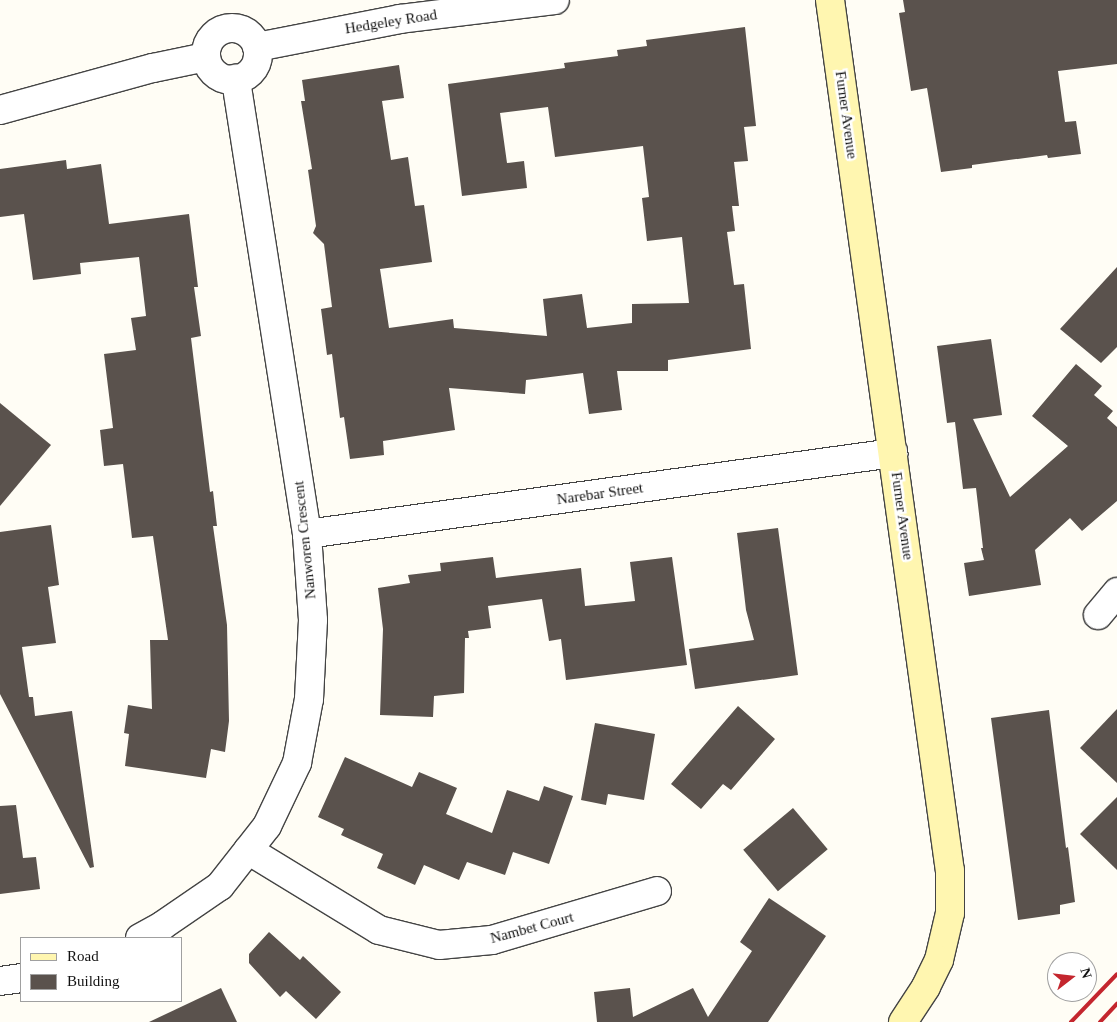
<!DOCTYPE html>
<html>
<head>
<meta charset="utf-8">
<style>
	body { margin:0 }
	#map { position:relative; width:1117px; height:1022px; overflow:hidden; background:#fffdf5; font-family:Georgia,serif }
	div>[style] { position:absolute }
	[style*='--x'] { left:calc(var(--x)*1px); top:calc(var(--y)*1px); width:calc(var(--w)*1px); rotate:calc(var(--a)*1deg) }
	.building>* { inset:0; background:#5a524d; transform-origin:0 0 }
	.roads { filter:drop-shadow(1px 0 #444) drop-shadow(-1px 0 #444) drop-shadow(0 1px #444) drop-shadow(0 -1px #444) }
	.street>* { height:28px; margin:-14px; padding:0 14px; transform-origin:14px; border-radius:14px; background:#fff }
	.street>.ring { margin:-14px; padding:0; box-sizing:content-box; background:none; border:28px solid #fff; border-radius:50% }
	.secondary>* { height:28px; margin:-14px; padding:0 14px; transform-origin:14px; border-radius:14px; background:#fff6b0 }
	.rail>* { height:4px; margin:-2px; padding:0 2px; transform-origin:2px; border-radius:2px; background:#c4262e }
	span { translate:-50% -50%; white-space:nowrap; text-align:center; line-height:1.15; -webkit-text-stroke:5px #fff; paint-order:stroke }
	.street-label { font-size:15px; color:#111 }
	.legend { position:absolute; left:20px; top:937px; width:162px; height:65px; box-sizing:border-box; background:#fff; border:1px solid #a0a0a0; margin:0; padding:6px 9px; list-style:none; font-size:15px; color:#111 }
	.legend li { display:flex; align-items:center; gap:10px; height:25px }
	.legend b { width:25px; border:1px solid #a0a0a0 }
	.north { position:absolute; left:1047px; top:952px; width:50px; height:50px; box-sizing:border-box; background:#fff; border:1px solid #a0a0a0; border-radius:50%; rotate:74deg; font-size:14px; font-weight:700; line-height:20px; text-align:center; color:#111 }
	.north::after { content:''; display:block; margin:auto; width:18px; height:22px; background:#c4262e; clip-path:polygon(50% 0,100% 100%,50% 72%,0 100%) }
</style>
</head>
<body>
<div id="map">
	<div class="building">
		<i style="clip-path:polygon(903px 0,1117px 0,1117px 64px,1058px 71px,1065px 122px,1076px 121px,1081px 154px,1048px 158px,1047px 155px,972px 165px,972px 168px,941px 172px,927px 88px,911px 91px,899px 13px,905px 12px)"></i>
		<i style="clip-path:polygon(745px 27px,756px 126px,744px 127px,748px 161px,734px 162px,739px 206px,732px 206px,735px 231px,727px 232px,734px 285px,744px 284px,751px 349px,668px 360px,668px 371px,617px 371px,622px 410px,589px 414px,583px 373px,526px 380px,525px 394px,449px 388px,455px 430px,383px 441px,384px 455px,350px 459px,344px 417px,340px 418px,332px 354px,327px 355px,321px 309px,332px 307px,324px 244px,313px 233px,316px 226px,308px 170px,312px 169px,301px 101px,305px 101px,302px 80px,399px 65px,404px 98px,382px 101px,391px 160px,408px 157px,415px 206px,424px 205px,432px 262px,380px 269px,389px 328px,453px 319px,454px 328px,547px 336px,543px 299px,582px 294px,587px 328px,632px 323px,632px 304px,689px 303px,682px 237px,647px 241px,642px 198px,649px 197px,643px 146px,555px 157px,548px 107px,500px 113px,507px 163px,524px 161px,527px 188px,462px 196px,448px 84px,565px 68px,564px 63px,618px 56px,617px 50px,647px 46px,646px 40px)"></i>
		<i style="clip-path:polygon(66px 160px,67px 169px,101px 164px,109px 224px,189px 214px,198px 287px,194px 287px,201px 336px,191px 338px,210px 492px,213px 491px,217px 526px,213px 526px,227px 625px,229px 721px,225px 752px,211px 749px,206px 778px,125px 766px,129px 734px,124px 733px,128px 705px,152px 709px,150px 640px,168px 640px,153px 536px,132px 538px,123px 464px,104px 466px,100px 430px,113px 428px,104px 354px,136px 350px,131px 318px,146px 316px,139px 257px,80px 263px,81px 274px,33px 280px,24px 214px,0 217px,0 169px)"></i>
		<i style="clip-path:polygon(1117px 267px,1117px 347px,1101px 363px,1060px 329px)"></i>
		<i style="clip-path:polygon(991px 339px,1002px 415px,973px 419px,1010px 497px,1068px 446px,1032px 416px,1076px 364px,1102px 386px,1094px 395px,1113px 411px,1107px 418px,1117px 427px,1117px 501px,1082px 531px,1070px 518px,1035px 550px,1041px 585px,969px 596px,964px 563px,984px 560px,981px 548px,983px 548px,976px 488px,963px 489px,955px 422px,947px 423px,937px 346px)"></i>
		<i style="clip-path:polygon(0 403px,51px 445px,0 506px)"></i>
		<i style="clip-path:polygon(51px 525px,59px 585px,48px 587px,56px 643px,22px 647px,29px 697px,33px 697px,35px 716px,72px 711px,94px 867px,90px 868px,0 694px,0 532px)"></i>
		<i style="clip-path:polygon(778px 528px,798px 675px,695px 689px,689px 649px,754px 640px,746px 610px,737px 533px)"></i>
		<i style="clip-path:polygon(493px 557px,496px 578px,581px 568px,585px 606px,635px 601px,630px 562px,672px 557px,687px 665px,566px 680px,561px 639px,549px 641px,542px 599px,488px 606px,491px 628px,468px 631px,469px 638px,465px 638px,464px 693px,434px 696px,433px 717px,380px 715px,383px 629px,378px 588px,410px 583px,408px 575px,441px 571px,440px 563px)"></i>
		<i style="clip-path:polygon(738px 706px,775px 739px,731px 790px,723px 784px,701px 809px,671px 784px)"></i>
		<i style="clip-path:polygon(1117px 709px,1117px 783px,1080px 748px)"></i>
		<i style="clip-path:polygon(1049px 710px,1066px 848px,1068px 847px,1075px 902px,1060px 905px,1060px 914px,1018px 920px,991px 718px)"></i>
		<i style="clip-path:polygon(595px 723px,655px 734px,644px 800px,608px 794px,606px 805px,581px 800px)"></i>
		<i style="clip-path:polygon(345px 757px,412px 787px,419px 772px,457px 788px,446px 814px,492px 833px,507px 790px,539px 801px,544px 786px,573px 796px,549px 864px,513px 852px,505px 875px,467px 862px,459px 880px,424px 865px,415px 885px,377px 868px,383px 854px,341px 835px,344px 829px,318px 817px)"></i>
		<i style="clip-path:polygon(1117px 797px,1117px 870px,1080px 834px)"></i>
		<i style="clip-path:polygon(16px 805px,23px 858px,36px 857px,40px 889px,0 894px,0 806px)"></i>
		<i style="left:793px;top:808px;width:54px;height:65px;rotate:50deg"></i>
		<i style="clip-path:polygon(769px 898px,826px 936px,768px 1022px,597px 1022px,594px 992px,630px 988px,633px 1017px,693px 988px,708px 1017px,752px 951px,740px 942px)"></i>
		<i style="clip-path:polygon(269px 932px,300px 960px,303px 956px,341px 992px,316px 1019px,286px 991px,280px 997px,249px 963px,249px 954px)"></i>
		<i style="clip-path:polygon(221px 988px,237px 1022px,149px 1022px)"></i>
	</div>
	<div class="roads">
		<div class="street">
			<i class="ring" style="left:206px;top:28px;width:24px;height:24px"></i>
			<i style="--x:257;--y:47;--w:146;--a:-11.1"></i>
			<i style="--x:400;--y:19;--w:156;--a:-7"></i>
			<i style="--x:0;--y:110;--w:159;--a:-15.4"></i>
			<i style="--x:153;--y:68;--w:54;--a:-11.7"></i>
			<i style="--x:307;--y:534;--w:592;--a:-7.87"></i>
			<i style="--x:1098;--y:615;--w:30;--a:-50"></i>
			<i style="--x:248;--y:850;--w:153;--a:31.4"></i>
			<i style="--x:379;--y:930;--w:62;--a:14"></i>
			<i style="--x:439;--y:945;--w:53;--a:-5.4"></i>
			<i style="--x:492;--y:940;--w:172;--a:-16.5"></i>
			<i style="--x:140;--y:938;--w:26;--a:-29"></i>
			<i style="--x:163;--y:925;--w:69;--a:-34.4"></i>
			<i style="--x:220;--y:886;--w:76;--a:-51.9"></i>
			<i style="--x:267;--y:826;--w:70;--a:-64.5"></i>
			<i style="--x:297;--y:763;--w:65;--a:-79.4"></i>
			<i style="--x:309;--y:699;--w:79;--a:-87.1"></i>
			<i style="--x:313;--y:620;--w:86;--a:-94"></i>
			<i style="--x:307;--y:534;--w:461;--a:-98.9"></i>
			<i style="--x:0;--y:981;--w:21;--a:-8"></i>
		</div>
		<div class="secondary">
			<i style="--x:830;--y:0;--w:879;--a:82.16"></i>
			<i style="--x:950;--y:871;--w:42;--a:90"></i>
			<i style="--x:950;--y:913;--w:48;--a:103.2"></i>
			<i style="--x:939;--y:960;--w:30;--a:116"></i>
			<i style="--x:926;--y:987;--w:42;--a:123.3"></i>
		</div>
	</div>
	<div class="rail">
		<i style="--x:1071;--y:1022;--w:66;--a:-46.2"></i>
		<i style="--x:1100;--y:1022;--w:25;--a:-47"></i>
	</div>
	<div class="street-label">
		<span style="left:391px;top:22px;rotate:-9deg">Hedgeley Road</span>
		<span style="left:846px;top:115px;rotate:82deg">Furner Avenue</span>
		<span style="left:600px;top:494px;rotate:-8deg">Narebar Street</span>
		<span style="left:902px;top:516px;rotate:82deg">Furner Avenue</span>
		<span style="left:305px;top:540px;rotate:-96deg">Nanworen Crescent</span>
		<span style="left:532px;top:928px;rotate:-15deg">Nambet Court</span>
	</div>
	<ul class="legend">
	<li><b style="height:6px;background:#fff6b0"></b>Road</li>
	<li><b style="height:14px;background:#5a524d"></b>Building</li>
	</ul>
	<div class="north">N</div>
</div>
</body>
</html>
